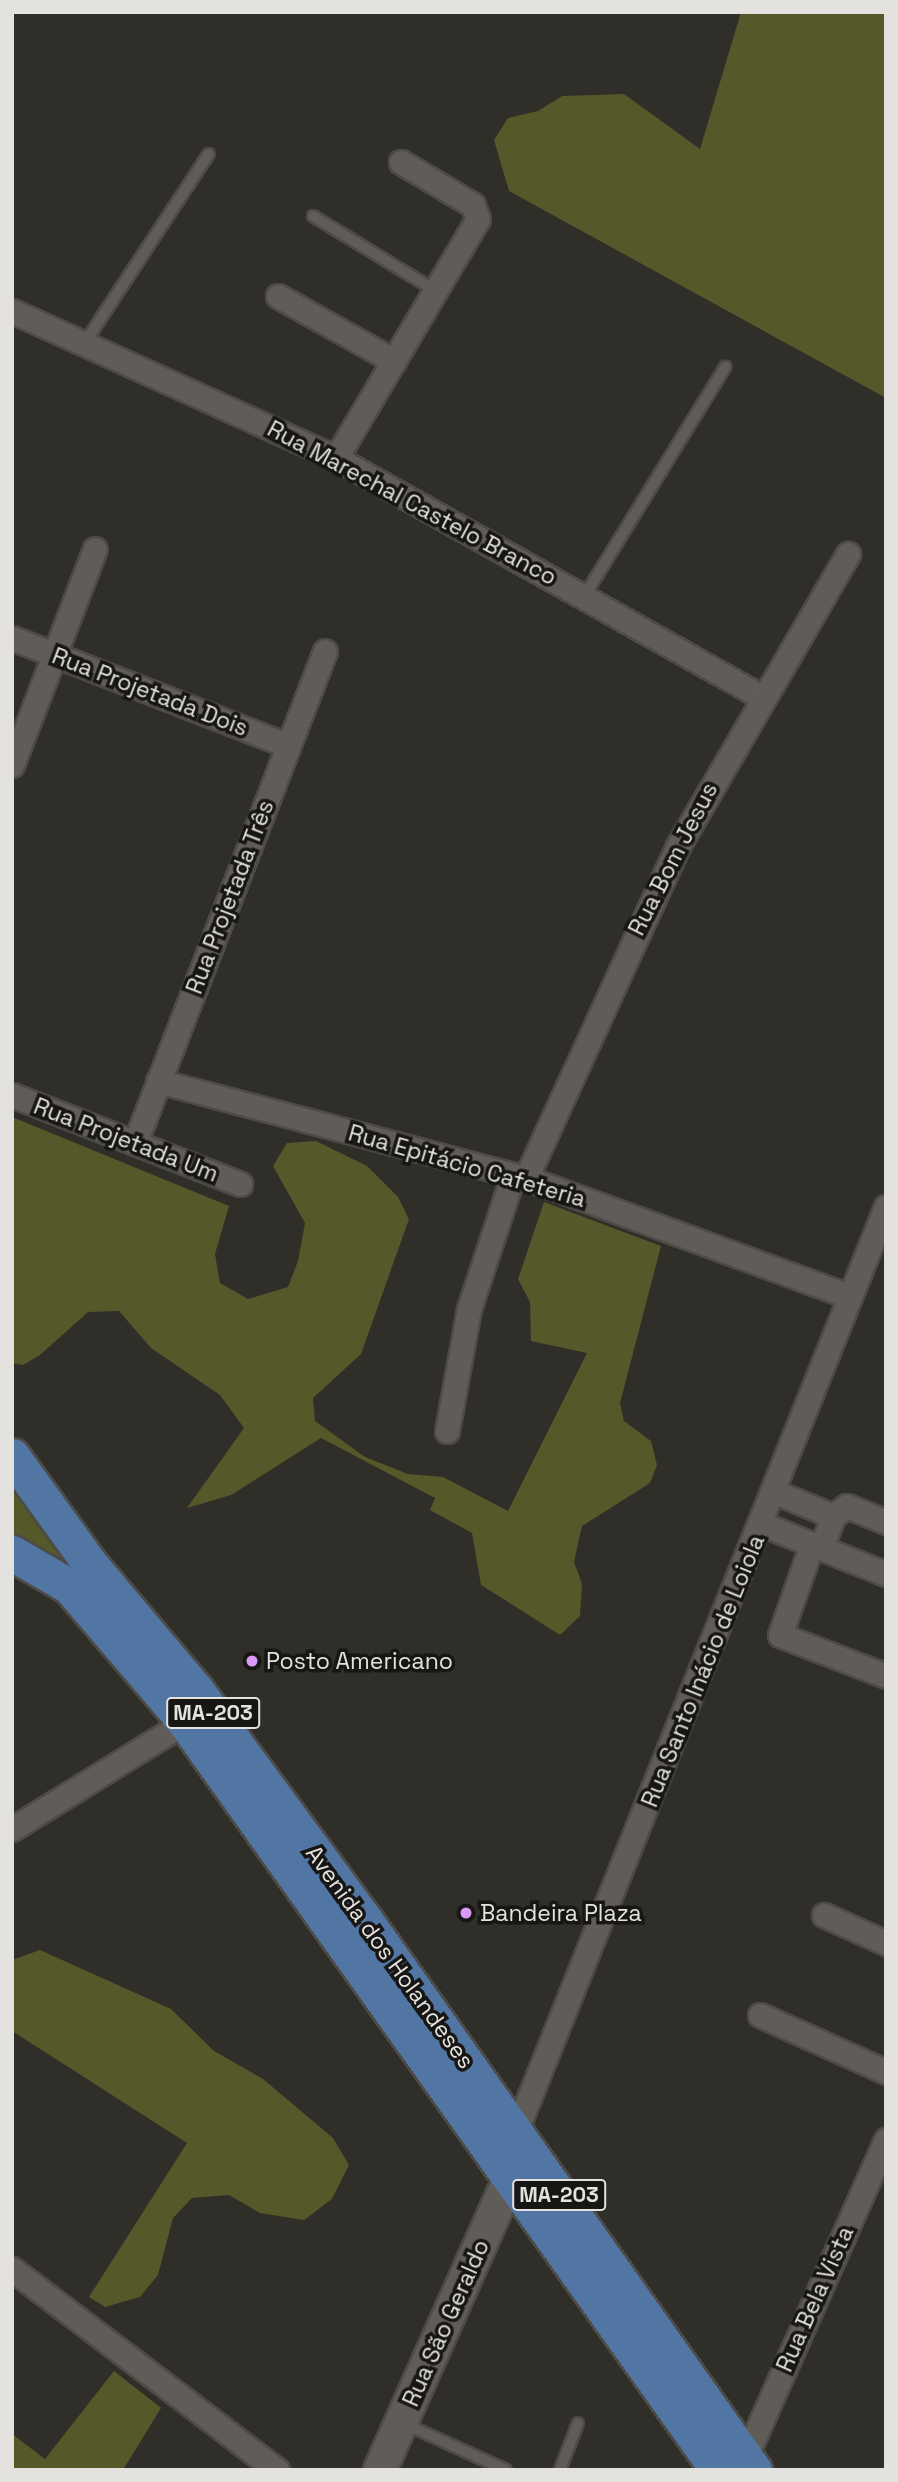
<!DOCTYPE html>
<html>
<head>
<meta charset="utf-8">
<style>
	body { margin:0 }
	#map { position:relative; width:898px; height:2482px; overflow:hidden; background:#302e29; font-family:"Space Grotesk",sans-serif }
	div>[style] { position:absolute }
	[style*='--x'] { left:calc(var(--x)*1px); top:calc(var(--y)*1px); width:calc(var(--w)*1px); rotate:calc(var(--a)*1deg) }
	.green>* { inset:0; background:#555828 }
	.roads { filter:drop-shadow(2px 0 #4d4b47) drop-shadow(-2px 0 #4d4b47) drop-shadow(0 2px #4d4b47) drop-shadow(0 -2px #4d4b47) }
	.lane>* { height:10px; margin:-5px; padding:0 5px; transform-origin:5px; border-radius:5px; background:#605d58 }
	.street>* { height:23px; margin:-11.5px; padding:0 11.5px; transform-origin:11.5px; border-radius:11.5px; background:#605d58 }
	.secondary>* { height:32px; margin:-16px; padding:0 16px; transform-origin:16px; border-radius:16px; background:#605d58 }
	.primary>* { height:35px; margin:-17.5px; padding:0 17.5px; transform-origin:17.5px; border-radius:17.5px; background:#5276a4 }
	.dots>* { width:19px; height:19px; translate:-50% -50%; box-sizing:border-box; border:4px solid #171614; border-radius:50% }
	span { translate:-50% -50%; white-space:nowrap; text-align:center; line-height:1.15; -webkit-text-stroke:7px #171614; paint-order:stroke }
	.shield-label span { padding:2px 5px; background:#171614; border:2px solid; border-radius:5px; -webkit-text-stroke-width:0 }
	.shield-label { font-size:21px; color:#e3e2df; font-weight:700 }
	.street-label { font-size:23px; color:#e3e2df }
	.poi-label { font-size:23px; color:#e3e2df }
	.left { translate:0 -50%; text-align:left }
	.frame { position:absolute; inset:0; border:14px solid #e3e2df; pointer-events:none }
</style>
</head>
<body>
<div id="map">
	<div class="green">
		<i style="clip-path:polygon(741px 12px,886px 12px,886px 398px,509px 191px,494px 140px,508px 118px,538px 111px,562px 96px,624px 94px,700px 149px)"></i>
		<i style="clip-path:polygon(12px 1117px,229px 1206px,215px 1254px,220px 1283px,248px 1299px,288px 1287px,298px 1261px,305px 1223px,273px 1166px,287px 1143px,316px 1141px,367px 1166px,398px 1197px,409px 1219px,361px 1354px,313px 1398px,315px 1421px,365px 1457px,408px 1474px,443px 1477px,508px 1511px,587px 1353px,531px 1341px,530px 1302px,518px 1279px,544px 1202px,661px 1246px,620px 1403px,624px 1421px,651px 1441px,657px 1465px,650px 1483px,582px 1526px,574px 1562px,582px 1584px,580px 1616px,560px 1635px,481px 1585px,472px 1533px,430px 1510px,435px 1498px,321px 1438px,231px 1495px,187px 1508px,244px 1428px,220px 1395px,151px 1348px,119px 1311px,88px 1312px,40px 1355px,23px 1365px,12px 1363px)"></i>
		<i style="clip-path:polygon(12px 1477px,87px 1576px,12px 1540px)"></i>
		<i style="clip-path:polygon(40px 1950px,171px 2009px,214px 2051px,263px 2079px,333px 2138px,349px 2165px,332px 2199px,304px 2220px,260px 2213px,229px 2195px,192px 2198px,173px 2218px,158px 2275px,140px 2297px,105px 2307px,89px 2297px,187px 2143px,12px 2031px,12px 1960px)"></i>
		<i style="clip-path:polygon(114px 2371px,161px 2408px,123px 2470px,12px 2470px,12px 2434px,45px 2459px)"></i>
	</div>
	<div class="roads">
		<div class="lane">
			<i style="--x:313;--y:216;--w:144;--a:31.4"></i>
			<i style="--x:84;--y:344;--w:227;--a:-56.7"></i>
			<i style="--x:585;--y:595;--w:268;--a:-58.4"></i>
			<i style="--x:403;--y:2423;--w:113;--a:24.5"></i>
			<i style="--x:560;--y:2470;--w:50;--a:-69"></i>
		</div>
		<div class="street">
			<i style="--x:278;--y:296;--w:133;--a:29.3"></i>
			<i style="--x:12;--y:311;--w:356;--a:24.4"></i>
			<i style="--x:336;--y:458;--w:490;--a:29.3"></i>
			<i style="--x:336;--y:458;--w:278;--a:-59.3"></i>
			<i style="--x:478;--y:219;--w:15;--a:-110"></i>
			<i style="--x:473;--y:205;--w:84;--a:-149.2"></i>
			<i style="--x:12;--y:638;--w:297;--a:21.3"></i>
			<i style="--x:12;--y:765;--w:231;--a:-69"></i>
			<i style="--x:158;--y:1081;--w:381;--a:14.8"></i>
			<i style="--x:526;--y:1178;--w:344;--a:20.1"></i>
			<i style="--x:12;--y:1095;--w:245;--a:21.3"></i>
			<i style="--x:135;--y:1143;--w:527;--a:-68.88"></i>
			<i style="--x:526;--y:1178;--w:365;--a:-65.4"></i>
			<i style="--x:678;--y:846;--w:338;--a:-59.8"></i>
			<i style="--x:447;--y:1431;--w:124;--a:-79.8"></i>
			<i style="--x:469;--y:1309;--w:141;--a:-71.8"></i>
			<i style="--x:833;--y:1516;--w:17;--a:-36"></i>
			<i style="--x:847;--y:1506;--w:42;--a:22.3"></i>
			<i style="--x:762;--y:1524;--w:64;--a:22.1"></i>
			<i style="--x:821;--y:1548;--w:34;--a:-69"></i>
			<i style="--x:833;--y:1516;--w:63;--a:-157.5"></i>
			<i style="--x:812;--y:1544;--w:96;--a:109.4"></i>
			<i style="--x:780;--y:1635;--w:114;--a:21.1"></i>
			<i style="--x:821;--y:1548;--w:70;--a:21.8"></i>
			<i style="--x:12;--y:1829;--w:203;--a:-31.7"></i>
			<i style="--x:824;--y:1915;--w:68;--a:24.3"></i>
			<i style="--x:760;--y:2015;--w:138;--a:24.3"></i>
			<i style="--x:515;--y:2133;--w:998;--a:-68.17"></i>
			<i style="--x:12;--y:2269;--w:333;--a:37.2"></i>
			<i style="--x:745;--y:2458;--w:348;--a:-66.1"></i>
		</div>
		<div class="secondary">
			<i style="--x:380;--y:2470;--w:322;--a:-66"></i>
		</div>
		<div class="primary">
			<i style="--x:12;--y:1456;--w:133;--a:54.2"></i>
			<i style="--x:90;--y:1564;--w:165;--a:49.9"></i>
			<i style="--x:196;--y:1690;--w:285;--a:53.7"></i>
			<i style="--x:365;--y:1920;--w:674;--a:54.73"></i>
			<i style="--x:12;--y:1553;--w:66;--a:30.1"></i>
			<i style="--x:69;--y:1586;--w:179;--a:49.5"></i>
			<i style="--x:185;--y:1722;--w:918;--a:54.53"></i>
		</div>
	</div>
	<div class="dots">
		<i style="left:252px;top:1661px;background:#d99af7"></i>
		<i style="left:466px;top:1913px;background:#d99af7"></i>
	</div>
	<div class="shield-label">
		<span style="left:213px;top:1713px">MA-203</span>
		<span style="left:559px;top:2195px">MA-203</span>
	</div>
	<div class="street-label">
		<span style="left:412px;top:503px;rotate:28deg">Rua Marechal Castelo Branco</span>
		<span style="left:150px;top:692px;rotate:21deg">Rua Projetada Dois</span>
		<span style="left:673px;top:859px;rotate:-63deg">Rua Bom Jesus</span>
		<span style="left:230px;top:897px;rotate:-69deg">Rua Projetada Três</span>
		<span style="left:126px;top:1140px;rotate:21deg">Rua Projetada Um</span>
		<span style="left:467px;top:1166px;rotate:16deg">Rua Epitácio Cafeteria</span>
		<span style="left:703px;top:1671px;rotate:-68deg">Rua Santo Inácio de Loiola</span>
		<span style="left:390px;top:1957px;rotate:54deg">Avenida dos Holandeses</span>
		<span style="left:815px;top:2299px;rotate:-66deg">Rua Bela Vista</span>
		<span style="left:446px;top:2323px;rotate:-66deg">Rua São Geraldo</span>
	</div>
	<div class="poi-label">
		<span class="left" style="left:266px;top:1661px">Posto Americano</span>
		<span class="left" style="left:480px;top:1913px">Bandeira Plaza</span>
	</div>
	<div class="frame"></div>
</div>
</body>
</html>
